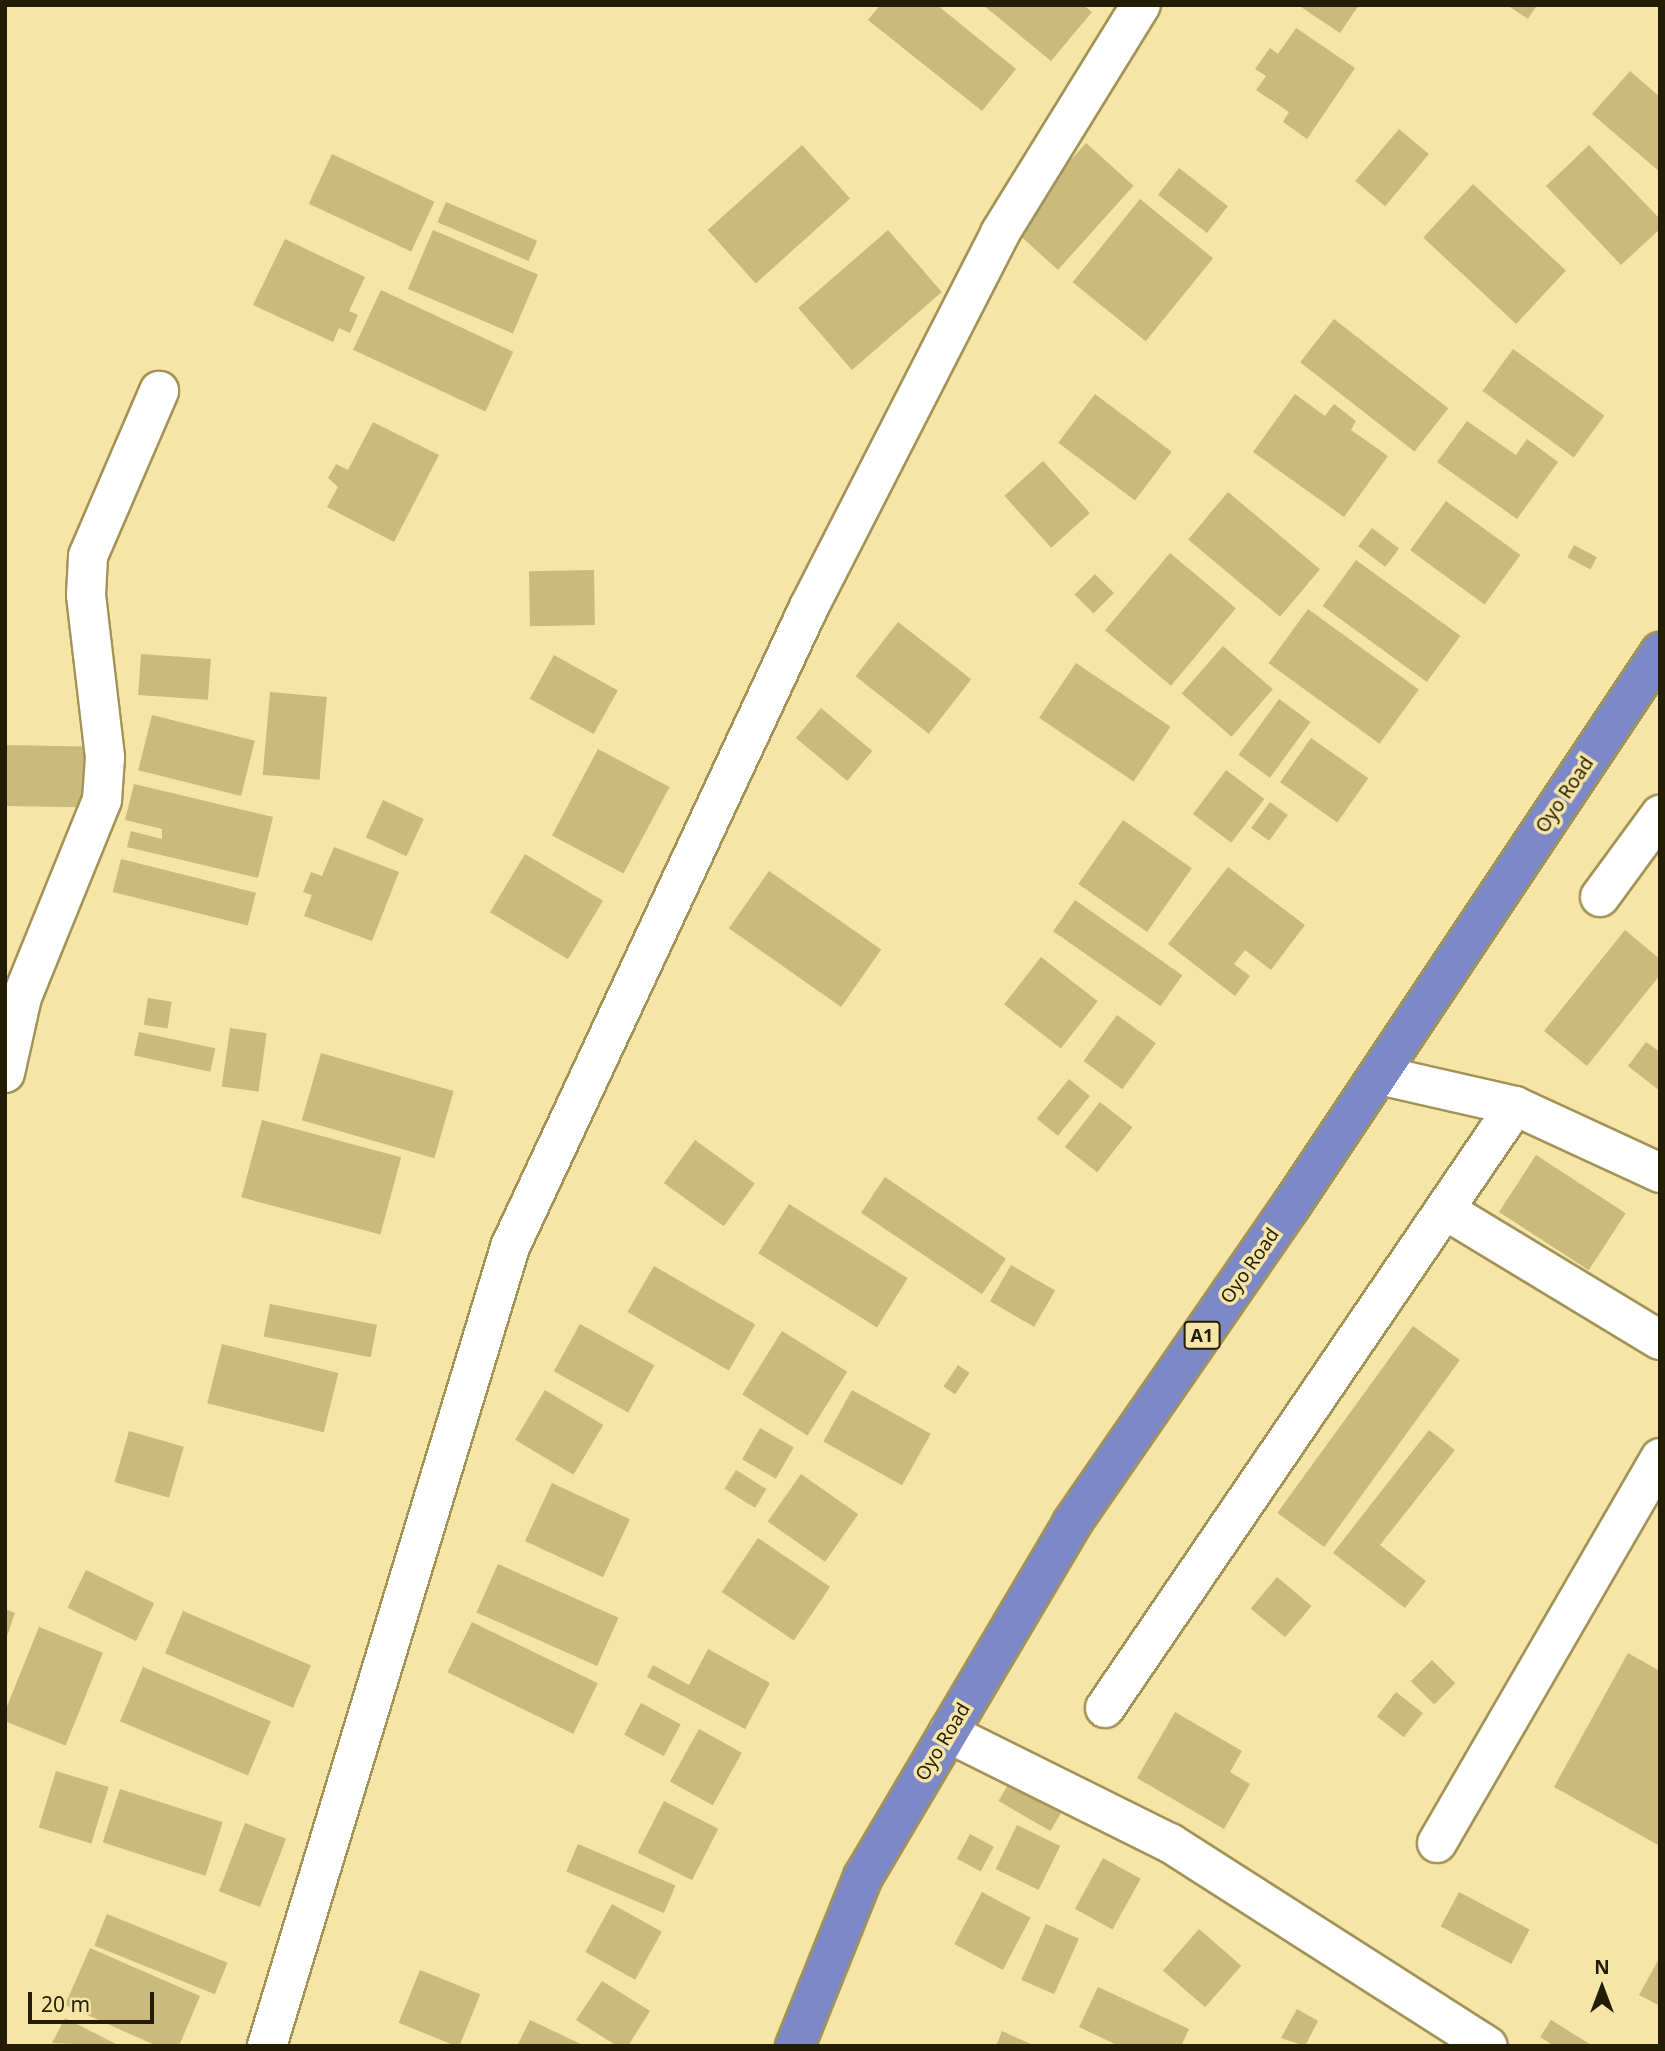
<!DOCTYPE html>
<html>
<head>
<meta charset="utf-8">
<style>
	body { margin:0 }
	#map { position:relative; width:1665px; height:2051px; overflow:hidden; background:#f6e5a6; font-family:"Noto Sans",sans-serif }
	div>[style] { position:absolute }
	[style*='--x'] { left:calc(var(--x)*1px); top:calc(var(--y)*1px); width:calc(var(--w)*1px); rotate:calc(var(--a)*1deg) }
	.building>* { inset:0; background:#caba7c; transform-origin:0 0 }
	.roads { filter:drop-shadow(2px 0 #a29357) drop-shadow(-2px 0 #a29357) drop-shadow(0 2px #a29357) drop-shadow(0 -2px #a29357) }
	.minor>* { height:38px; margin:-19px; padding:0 19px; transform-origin:19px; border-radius:19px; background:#fff }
	.highway>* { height:38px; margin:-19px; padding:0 19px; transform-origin:19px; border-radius:19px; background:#7d89c6 }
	span { translate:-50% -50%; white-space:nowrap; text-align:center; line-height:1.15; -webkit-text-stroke:7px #f6e5a6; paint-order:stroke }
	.shield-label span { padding:2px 5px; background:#f6e5a6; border:2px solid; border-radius:5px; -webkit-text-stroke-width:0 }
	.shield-label { font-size:18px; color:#231d04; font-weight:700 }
	.street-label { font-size:19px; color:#231d04 }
	.frame { position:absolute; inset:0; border:7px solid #231d04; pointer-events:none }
	.north { position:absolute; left:1567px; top:1953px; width:70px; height:70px; -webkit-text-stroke:5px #f6e5a6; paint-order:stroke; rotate:0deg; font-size:19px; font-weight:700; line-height:28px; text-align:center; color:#231d04 }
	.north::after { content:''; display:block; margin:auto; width:24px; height:32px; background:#231d04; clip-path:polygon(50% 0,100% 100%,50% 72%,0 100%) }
	.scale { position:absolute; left:28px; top:1992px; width:126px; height:32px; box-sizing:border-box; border:4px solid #231d04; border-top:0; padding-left:9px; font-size:21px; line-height:24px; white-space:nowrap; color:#231d04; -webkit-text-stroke:5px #f6e5a6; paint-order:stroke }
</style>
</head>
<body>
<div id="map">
	<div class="building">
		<i style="clip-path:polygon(880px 5px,937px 5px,1016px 69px,982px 111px,868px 20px)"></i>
		<i style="clip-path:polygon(983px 5px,1083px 5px,1092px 12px,1051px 61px)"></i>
		<i style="clip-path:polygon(1298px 5px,1359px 5px,1340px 33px)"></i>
		<i style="clip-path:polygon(1507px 5px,1537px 5px,1528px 19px)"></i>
		<i style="clip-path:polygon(1296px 28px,1355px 68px,1307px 139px,1283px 122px,1289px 112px,1256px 90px,1266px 76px,1255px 69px,1270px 48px,1278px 54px)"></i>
		<i style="clip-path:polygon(1630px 71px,1660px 97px,1660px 172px,1592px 114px)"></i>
		<i style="left:1399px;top:129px;width:39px;height:68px;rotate:40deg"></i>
		<i style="left:1086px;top:143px;width:64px;height:113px;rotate:42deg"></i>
		<i style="left:802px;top:145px;width:72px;height:127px;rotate:48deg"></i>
		<i style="clip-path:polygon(1589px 145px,1660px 219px,1660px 229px,1621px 265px,1546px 186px)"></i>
		<i style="left:332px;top:154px;width:113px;height:55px;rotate:25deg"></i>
		<i style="left:1179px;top:168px;width:62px;height:34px;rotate:38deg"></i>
		<i style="left:1473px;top:184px;width:127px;height:73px;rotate:43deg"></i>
		<i style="left:1140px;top:199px;width:94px;height:107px;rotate:39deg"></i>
		<i style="left:446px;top:202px;width:99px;height:22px;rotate:23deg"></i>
		<i style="left:433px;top:230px;width:114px;height:64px;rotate:23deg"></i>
		<i style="left:888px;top:230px;width:82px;height:119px;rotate:49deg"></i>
		<i style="clip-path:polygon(285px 239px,365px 277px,349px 311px,358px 315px,350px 333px,339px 328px,333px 342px,253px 305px)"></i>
		<i style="left:381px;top:290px;width:146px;height:66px;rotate:25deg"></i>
		<i style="left:1334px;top:319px;width:145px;height:55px;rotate:38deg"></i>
		<i style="left:1513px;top:349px;width:113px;height:52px;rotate:36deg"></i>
		<i style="left:1095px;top:394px;width:96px;height:61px;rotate:37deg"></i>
		<i style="clip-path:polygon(1295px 394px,1325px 416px,1334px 404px,1356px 421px,1351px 430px,1388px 456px,1344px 517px,1253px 452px)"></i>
		<i style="clip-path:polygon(1467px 421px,1516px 455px,1527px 439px,1558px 462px,1517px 519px,1437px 462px)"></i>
		<i style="clip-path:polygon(373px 422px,439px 455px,394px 542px,327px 507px,338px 487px,328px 478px,336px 464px,348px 470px)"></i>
		<i style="left:1043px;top:461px;width:70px;height:52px;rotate:48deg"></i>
		<i style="left:1228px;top:492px;width:120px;height:62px;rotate:40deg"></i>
		<i style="left:1446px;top:501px;width:92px;height:61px;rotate:36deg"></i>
		<i style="left:1372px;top:528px;width:34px;height:23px;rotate:37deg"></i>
		<i style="left:1574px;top:545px;width:26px;height:14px;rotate:28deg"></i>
		<i style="left:1170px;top:553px;width:86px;height:101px;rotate:40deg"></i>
		<i style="left:1356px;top:560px;width:129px;height:57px;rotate:36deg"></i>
		<i style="left:594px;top:570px;width:55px;height:65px;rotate:89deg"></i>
		<i style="left:1095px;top:574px;width:27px;height:29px;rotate:45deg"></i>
		<i style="left:1308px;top:609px;width:137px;height:67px;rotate:36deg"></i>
		<i style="left:898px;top:622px;width:93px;height:69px;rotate:38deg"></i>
		<i style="left:1223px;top:646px;width:66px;height:63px;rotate:41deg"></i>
		<i style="left:141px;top:654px;width:70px;height:41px;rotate:4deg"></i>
		<i style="left:554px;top:655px;width:73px;height:50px;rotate:29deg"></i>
		<i style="left:1076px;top:663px;width:114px;height:66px;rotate:34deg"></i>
		<i style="left:270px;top:692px;width:57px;height:83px;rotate:5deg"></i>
		<i style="left:1279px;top:699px;width:39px;height:69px;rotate:36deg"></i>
		<i style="left:821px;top:708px;width:67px;height:39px;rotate:40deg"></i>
		<i style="left:152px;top:715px;width:106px;height:57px;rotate:14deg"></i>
		<i style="left:1311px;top:738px;width:70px;height:54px;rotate:35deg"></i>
		<i style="left:5px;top:745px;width:79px;height:61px;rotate:1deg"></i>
		<i style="left:598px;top:749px;width:81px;height:98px;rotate:28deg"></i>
		<i style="left:1226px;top:770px;width:48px;height:55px;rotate:37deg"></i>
		<i style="clip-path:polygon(134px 784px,273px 817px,258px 878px,127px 847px,131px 831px,162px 839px,162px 829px,125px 820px)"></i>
		<i style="left:383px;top:800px;width:45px;height:41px;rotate:25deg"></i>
		<i style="left:1270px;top:802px;width:22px;height:32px;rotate:36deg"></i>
		<i style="left:1123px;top:820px;width:84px;height:78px;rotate:35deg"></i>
		<i style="clip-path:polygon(334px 847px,399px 872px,372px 941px,304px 916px,312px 895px,303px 892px,311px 872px,322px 876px)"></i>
		<i style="left:525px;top:854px;width:91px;height:68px;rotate:31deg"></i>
		<i style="left:121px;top:859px;width:139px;height:34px;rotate:14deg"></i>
		<i style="clip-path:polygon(1228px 867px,1305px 925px,1271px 970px,1245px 950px,1234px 964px,1250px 976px,1235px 996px,1168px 944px)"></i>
		<i style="left:769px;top:871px;width:137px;height:70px;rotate:35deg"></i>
		<i style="left:1075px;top:900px;width:131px;height:38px;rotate:35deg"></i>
		<i style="clip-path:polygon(1625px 930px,1660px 959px,1660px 975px,1587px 1066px,1544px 1031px)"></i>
		<i style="left:1041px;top:957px;width:72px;height:60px;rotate:38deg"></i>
		<i style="left:148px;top:998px;width:24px;height:27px;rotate:9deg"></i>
		<i style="left:1117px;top:1015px;width:48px;height:57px;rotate:36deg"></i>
		<i style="left:230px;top:1028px;width:37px;height:59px;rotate:8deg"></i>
		<i style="left:139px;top:1032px;width:78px;height:24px;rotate:12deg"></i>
		<i style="clip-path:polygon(1646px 1042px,1660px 1052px,1660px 1091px,1628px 1066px)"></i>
		<i style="left:321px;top:1053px;width:138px;height:70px;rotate:16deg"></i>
		<i style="left:1069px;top:1079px;width:27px;height:51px;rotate:39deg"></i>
		<i style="left:1100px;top:1102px;width:41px;height:57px;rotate:38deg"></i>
		<i style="left:262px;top:1120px;width:144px;height:80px;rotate:15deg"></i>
		<i style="left:695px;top:1140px;width:74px;height:53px;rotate:36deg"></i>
		<i style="left:1536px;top:1155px;width:107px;height:68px;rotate:33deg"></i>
		<i style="left:885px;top:1177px;width:146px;height:43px;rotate:34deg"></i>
		<i style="left:789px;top:1204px;width:140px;height:58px;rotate:32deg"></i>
		<i style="left:1011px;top:1265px;width:51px;height:42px;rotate:30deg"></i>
		<i style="left:654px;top:1266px;width:117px;height:53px;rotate:30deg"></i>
		<i style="left:270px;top:1304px;width:109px;height:33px;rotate:11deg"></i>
		<i style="left:580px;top:1324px;width:85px;height:54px;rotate:29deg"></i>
		<i style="left:1413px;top:1326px;width:58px;height:231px;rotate:36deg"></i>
		<i style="left:782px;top:1331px;width:77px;height:75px;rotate:32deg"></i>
		<i style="left:222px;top:1344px;width:120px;height:61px;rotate:14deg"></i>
		<i style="left:958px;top:1365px;width:14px;height:26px;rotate:34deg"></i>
		<i style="left:545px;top:1390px;width:68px;height:58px;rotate:31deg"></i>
		<i style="left:852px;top:1390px;width:90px;height:59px;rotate:29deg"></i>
		<i style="left:760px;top:1428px;width:39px;height:36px;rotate:30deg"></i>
		<i style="clip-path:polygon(1429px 1430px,1455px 1450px,1380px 1545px,1426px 1581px,1405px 1608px,1333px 1553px)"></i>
		<i style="left:129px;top:1431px;width:57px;height:53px;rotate:16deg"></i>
		<i style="left:736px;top:1470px;width:36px;height:22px;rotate:32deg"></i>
		<i style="left:801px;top:1474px;width:70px;height:58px;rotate:35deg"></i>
		<i style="left:552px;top:1483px;width:86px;height:64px;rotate:25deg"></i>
		<i style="left:758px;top:1538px;width:87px;height:65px;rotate:34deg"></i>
		<i style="left:498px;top:1564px;width:132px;height:53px;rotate:24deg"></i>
		<i style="left:86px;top:1570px;width:76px;height:42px;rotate:26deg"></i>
		<i style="left:1277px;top:1577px;width:45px;height:41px;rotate:40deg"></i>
		<i style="clip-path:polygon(5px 1609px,15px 1613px,6px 1639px,5px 1639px)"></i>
		<i style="left:183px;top:1611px;width:139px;height:46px;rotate:23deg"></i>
		<i style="left:472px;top:1622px;width:140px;height:56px;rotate:26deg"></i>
		<i style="left:39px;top:1627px;width:69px;height:100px;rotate:22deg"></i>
		<i style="clip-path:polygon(708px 1649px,770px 1683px,745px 1729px,647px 1677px,653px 1665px,689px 1685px)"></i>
		<i style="clip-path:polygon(1628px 1653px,1660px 1671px,1660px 1846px,1554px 1787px)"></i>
		<i style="left:1432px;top:1660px;width:33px;height:30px;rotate:45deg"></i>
		<i style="left:143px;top:1667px;width:139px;height:59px;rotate:23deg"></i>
		<i style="left:1396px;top:1692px;width:34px;height:31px;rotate:38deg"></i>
		<i style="left:641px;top:1703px;width:45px;height:36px;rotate:28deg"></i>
		<i style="clip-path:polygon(1175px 1712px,1242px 1751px,1230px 1772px,1250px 1784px,1224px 1829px,1137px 1778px)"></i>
		<i style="left:699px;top:1729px;width:49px;height:60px;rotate:29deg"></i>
		<i style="left:56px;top:1771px;width:55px;height:59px;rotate:17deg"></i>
		<i style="left:1013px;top:1776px;width:60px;height:29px;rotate:30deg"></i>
		<i style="left:120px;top:1789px;width:108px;height:56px;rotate:18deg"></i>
		<i style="left:664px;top:1801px;width:61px;height:58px;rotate:27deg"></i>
		<i style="left:245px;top:1823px;width:44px;height:73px;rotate:21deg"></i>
		<i style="left:1017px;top:1825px;width:48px;height:49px;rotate:26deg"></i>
		<i style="left:970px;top:1834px;width:27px;height:28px;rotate:28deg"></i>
		<i style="left:578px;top:1844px;width:106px;height:30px;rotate:23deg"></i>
		<i style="left:1103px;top:1858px;width:43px;height:58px;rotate:29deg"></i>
		<i style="left:982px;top:1892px;width:55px;height:59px;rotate:28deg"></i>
		<i style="left:1459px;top:1892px;width:80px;height:39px;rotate:28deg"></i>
		<i style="left:612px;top:1904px;width:57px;height:55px;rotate:29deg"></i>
		<i style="left:107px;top:1914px;width:130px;height:34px;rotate:22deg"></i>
		<i style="left:1046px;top:1924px;width:36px;height:61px;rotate:24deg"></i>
		<i style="left:1199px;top:1929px;width:56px;height:55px;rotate:41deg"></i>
		<i style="clip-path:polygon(90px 1948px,200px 1996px,179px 2046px,157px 2046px,65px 2005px)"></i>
		<i style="clip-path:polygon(1660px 1957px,1660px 2006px,1639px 1995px)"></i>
		<i style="left:420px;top:1970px;width:65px;height:57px;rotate:22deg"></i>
		<i style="clip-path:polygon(602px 1981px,650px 2011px,628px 2046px,617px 2046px,576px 2020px)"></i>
		<i style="clip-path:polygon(1098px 1987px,1189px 2029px,1181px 2046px,1119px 2046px,1079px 2027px)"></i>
		<i style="clip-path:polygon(1297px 2009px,1318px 2021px,1305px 2046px,1281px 2038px)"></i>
		<i style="clip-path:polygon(65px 2018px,120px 2046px,52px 2043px)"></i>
		<i style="clip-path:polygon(530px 2020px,585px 2046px,517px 2046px)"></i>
		<i style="clip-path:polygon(1551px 2020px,1593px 2046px,1554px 2046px,1540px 2037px)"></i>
		<i style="clip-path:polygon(1002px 2031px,1035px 2046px,996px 2046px)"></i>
	</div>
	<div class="roads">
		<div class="minor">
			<i style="--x:1600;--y:897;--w:102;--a:-53.8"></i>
			<i style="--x:5;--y:1073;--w:78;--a:-77.4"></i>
			<i style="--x:22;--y:997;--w:213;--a:-67.9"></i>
			<i style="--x:102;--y:800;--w:43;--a:-86"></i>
			<i style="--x:105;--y:757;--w:163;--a:-96.7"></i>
			<i style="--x:86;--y:595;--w:39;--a:-87"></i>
			<i style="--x:88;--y:556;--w:180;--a:-66.7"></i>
			<i style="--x:1379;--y:1075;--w:139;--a:12.8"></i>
			<i style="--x:1515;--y:1106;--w:160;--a:24.8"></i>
			<i style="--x:1445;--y:1210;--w:251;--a:31.2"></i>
			<i style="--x:1105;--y:1708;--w:728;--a:-55.74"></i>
			<i style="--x:948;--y:1733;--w:248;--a:26.4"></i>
			<i style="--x:1170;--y:1843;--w:377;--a:32.6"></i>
			<i style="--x:1437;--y:1843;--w:445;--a:-59.9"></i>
			<i style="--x:267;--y:2046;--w:835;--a:-73.08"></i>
			<i style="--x:510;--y:1247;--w:706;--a:-64.96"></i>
			<i style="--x:809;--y:607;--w:420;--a:-62.9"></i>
			<i style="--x:1000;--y:233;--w:268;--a:-58.3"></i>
		</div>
		<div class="highway">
			<i style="--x:795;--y:2046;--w:182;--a:-68.1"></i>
			<i style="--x:863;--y:1877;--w:411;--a:-59.4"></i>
			<i style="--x:1072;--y:1523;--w:385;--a:-55.4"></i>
			<i style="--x:1291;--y:1206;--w:666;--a:-56.33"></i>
		</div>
	</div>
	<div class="shield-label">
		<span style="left:1202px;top:1335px">A1</span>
	</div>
	<div class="street-label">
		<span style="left:1565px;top:795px;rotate:-56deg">Oyo Road</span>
		<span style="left:1250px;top:1266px;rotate:-55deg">Oyo Road</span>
		<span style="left:943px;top:1742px;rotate:-59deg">Oyo Road</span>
	</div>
	<div class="frame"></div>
	<div class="north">N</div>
	<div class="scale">20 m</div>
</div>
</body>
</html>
